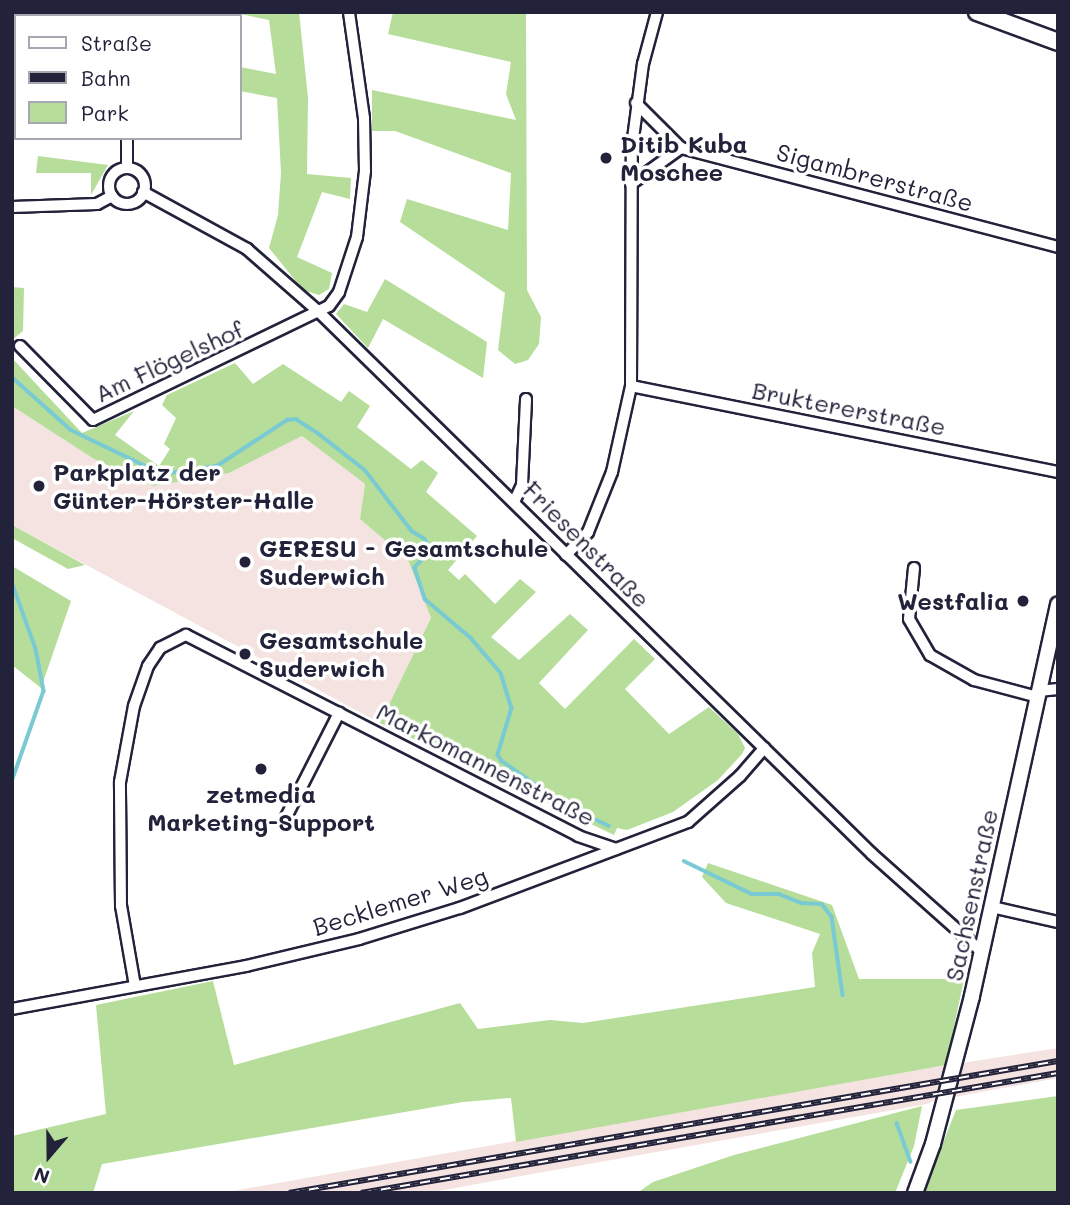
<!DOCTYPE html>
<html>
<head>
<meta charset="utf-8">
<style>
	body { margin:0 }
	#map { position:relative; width:1070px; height:1205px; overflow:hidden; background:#fff; font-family:Mali,sans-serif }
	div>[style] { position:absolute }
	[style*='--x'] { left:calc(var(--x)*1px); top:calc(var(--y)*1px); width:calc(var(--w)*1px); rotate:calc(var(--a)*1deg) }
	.built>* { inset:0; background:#f4e3e0 }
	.green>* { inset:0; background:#b6dd99 }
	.stream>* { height:3.5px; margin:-1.75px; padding:0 1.75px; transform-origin:1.75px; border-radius:1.75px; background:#79cad2 }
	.roads { filter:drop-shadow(2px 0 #22223b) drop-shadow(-2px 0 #22223b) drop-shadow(0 2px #22223b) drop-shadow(0 -2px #22223b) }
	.minor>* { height:10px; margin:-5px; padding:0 5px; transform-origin:5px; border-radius:5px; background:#fff }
	.minor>.ring { margin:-5px; padding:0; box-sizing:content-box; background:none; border:10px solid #fff; border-radius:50% }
	.tertiary>* { height:14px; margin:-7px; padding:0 7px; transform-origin:7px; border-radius:7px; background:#fff }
	.secondary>* { height:16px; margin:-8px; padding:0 8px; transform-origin:8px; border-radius:8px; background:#fff }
	.rail>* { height:6px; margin-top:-3px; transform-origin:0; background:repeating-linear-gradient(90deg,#fff 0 10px,#22223b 0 20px); box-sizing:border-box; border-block:2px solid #22223b }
	.dots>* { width:19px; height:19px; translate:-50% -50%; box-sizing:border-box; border:4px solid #fff; border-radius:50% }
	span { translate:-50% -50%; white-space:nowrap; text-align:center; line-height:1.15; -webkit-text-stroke:7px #fff; paint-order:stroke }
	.poi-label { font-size:24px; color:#22223b; font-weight:700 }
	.left { translate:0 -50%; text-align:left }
	.right { translate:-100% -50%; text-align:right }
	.street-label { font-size:24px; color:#22223b }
	.frame { position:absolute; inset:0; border:14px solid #22223b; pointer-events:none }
	.legend { position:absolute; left:14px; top:14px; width:228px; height:126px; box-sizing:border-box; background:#fff; border:2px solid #a7a7b1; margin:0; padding:9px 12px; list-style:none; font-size:21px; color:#22223b }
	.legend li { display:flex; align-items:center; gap:14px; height:35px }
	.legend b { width:35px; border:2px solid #a7a7b1 }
	.north { position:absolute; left:14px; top:1121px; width:70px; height:70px; -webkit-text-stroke:5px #fff; paint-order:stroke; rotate:200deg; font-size:19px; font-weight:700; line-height:28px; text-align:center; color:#22223b }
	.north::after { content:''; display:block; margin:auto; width:24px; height:32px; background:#22223b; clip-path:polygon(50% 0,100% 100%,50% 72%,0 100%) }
</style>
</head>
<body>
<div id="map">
	<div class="built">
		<i style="clip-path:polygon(12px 406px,94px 459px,153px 486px,229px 473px,302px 436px,365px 484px,360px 519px,408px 560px,431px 618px,380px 723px,12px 525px)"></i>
		<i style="clip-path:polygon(1058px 1048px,1058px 1078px,954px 1097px,962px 1063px)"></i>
		<i style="clip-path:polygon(946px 1065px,937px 1099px,927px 1104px,521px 1176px,427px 1193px,221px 1193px)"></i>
	</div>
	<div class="green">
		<i style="clip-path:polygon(230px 12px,299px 12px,308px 98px,307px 174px,351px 178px,350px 199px,322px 192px,297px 257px,332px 273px,329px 289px,319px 295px,303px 290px,269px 248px,278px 215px,281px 173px,277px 98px,240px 91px,240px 67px,276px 74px,269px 20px)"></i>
		<i style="clip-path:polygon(393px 12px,526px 12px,527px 290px,541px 317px,539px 344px,528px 360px,515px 364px,498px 350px,505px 293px,400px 222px,407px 199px,508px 230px,511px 173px,395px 131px,372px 131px,372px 90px,516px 120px,506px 94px,511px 62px,388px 34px)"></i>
		<i style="clip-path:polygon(38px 156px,108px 165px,91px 195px,91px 173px,36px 173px)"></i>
		<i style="clip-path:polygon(385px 279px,487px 342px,483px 378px,383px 319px,368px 348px,336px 314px,344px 304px,367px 312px)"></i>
		<i style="clip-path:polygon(12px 287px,24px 288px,23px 331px,12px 340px)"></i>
		<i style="clip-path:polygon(12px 358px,82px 433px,134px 411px,115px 435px,159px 466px,170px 449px,164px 444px,176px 418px,162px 405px,167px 395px,235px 363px,253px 384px,283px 364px,341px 402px,349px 391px,370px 406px,357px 427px,411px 469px,422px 460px,438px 473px,426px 492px,477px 536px,448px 570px,459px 580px,465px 574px,495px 604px,520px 579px,536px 592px,491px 637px,519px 660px,570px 614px,588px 630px,539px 683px,565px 709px,634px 639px,655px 659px,625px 689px,669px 734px,709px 707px,738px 734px,745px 748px,742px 754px,718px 780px,673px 812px,627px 830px,617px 828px,614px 835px,380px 723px,431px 618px,408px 560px,360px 519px,365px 484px,302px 436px,229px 473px,153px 486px,94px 459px,12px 406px)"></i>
		<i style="clip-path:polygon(12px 525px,85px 565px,68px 569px,12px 538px)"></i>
		<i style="clip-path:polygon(12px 566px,71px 601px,41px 688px,12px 665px)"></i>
		<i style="clip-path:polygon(708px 863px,832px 905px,859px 979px,964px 979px,946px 1065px,516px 1142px,511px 1098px,463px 1102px,102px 1164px,93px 1193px,12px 1193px,12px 1136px,106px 1114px,96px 1005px,213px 981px,234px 1065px,460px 1003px,478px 1029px,550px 1020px,583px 1023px,815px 987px,812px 953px,820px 934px,726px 903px,702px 877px)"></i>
		<i style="clip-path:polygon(1058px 1096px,1058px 1193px,923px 1193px,956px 1110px)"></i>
		<i style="clip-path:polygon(922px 1106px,914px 1146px,895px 1193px,637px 1193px,653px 1182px,734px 1155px)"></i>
	</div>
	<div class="stream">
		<i style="--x:12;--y:377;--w:79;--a:41.9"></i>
		<i style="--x:71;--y:430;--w:101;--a:25.8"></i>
		<i style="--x:162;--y:474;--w:56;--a:-8.3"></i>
		<i style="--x:217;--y:466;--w:84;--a:-33.3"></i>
		<i style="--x:287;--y:420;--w:9;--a:-6"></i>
		<i style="--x:296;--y:419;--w:27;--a:33"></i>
		<i style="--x:319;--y:434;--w:58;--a:38"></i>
		<i style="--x:365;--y:470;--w:77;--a:52.4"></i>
		<i style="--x:412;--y:531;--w:15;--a:32"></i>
		<i style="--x:425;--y:539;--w:13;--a:61"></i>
		<i style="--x:431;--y:550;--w:24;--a:132"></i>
		<i style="--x:415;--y:568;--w:33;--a:72"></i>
		<i style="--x:425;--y:599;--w:60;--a:40.3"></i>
		<i style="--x:471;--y:638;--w:46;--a:49.4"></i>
		<i style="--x:501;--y:673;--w:37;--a:73"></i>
		<i style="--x:512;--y:708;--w:49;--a:106.6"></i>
		<i style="--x:498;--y:755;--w:7;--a:56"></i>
		<i style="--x:502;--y:761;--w:73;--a:35"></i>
		<i style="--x:562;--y:803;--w:52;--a:26.1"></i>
		<i style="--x:12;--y:582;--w:71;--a:70.3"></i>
		<i style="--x:36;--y:649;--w:43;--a:79.2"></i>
		<i style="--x:44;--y:691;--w:96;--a:109.4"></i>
		<i style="--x:684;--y:861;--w:76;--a:25.9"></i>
		<i style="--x:752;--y:894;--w:27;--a:0"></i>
		<i style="--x:779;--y:894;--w:24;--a:22"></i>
		<i style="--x:801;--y:903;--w:21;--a:3"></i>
		<i style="--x:822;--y:904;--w:16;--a:52"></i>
		<i style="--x:832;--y:917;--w:79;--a:82"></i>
		<i style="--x:897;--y:1123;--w:41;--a:70.3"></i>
	</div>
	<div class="roads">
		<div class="minor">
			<i style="--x:135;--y:16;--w:4;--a:-76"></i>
			<i style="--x:636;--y:103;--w:64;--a:45"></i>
			<i style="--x:681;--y:148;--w:390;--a:14.7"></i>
			<i style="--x:127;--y:138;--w:30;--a:90"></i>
			<i class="ring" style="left:109px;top:168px;width:26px;height:26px"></i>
			<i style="--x:631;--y:184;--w:62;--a:-35.8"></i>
			<i style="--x:143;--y:192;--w:119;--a:28.7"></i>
			<i style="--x:247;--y:249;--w:96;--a:41.2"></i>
			<i style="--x:319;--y:312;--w:774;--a:44.42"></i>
			<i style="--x:872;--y:854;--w:147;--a:41.7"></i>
			<i style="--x:12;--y:207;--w:85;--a:-2"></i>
			<i style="--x:97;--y:204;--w:17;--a:-28"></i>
			<i style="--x:20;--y:346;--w:104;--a:45.4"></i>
			<i style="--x:93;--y:420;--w:262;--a:-25.8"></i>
			<i style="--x:329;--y:306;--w:17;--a:-54"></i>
			<i style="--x:339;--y:292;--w:58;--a:-71.9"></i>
			<i style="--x:357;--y:237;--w:66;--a:-83.1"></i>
			<i style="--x:365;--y:171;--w:53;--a:-91.1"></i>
			<i style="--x:364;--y:118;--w:107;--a:-98.1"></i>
			<i style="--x:631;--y:386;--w:436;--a:11.4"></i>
			<i style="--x:515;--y:500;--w:17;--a:-65"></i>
			<i style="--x:522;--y:485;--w:86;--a:-87.3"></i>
			<i style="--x:566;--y:555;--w:32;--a:-46"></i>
			<i style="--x:588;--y:532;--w:65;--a:-68.2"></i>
			<i style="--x:612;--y:472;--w:88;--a:-77.5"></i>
			<i style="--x:631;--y:386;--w:240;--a:-89.8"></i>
			<i style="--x:632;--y:146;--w:83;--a:-82.4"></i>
			<i style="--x:643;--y:64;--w:54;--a:-74.9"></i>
			<i style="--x:914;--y:568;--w:51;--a:95.6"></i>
			<i style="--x:909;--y:619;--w:42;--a:59.7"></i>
			<i style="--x:930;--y:655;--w:51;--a:29.6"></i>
			<i style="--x:974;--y:680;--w:66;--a:14.9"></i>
			<i style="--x:1039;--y:691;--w:19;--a:-6"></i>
			<i style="--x:286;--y:817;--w:117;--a:-63"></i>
			<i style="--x:992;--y:907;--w:68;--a:12.8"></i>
			<i style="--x:135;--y:986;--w:81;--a:-99.9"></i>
			<i style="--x:121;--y:906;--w:124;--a:-90.5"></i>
			<i style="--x:120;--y:782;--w:77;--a:-79.6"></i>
			<i style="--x:134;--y:706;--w:42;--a:-70.7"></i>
			<i style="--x:148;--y:666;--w:22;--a:-56"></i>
			<i style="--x:160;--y:648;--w:29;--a:-27"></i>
			<i style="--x:186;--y:635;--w:441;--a:27.1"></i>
			<i style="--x:578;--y:836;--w:40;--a:18.9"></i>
			<i style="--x:12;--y:1009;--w:238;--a:-10.4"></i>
			<i style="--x:246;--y:966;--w:116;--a:-13.4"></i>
			<i style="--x:359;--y:939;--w:106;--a:-17.1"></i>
			<i style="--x:460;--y:908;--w:244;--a:-20.7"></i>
			<i style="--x:688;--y:822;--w:69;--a:-41.5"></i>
			<i style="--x:740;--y:776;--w:37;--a:-49"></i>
		</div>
		<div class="tertiary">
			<i style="--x:915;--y:1193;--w:52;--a:-69.8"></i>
			<i style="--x:933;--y:1144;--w:153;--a:-75.2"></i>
			<i style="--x:972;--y:996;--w:401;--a:-77.6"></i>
		</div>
		<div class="secondary">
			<i style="--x:977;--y:12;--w:86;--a:20.3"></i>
		</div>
	</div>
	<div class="rail">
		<i style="--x:289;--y:1193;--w:780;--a:-9.74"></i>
		<i style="--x:361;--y:1193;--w:707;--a:-9.77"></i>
	</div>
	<div class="dots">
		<i style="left:606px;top:158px;background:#22223b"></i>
		<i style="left:39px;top:486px;background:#22223b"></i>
		<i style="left:245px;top:562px;background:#22223b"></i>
		<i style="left:1023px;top:601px;background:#22223b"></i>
		<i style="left:245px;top:654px;background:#22223b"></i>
		<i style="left:261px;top:769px;background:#22223b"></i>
	</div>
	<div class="poi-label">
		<span class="left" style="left:620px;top:158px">Ditib Kuba<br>Moschee</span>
		<span class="left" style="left:53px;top:486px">Parkplatz der<br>Günter-Hörster-Halle</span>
		<span class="left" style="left:259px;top:562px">GERESU - Gesamtschule<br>Suderwich</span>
		<span class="right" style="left:1009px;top:601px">Westfalia</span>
		<span class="left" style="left:259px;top:654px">Gesamtschule<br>Suderwich</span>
		<span style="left:261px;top:808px">zetmedia<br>Marketing-Support</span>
	</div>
	<div class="street-label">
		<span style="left:875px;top:177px;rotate:15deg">Sigambrerstraße</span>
		<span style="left:169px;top:361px;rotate:-25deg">Am Flögelshof</span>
		<span style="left:849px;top:408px;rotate:11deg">Bruktererstraße</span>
		<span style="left:587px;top:544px;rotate:45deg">Friesenstraße</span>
		<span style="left:486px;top:764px;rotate:27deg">Markomannenstraße</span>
		<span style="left:971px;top:895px;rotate:-78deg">Sachsenstraße</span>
		<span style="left:400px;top:901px;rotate:-17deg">Becklemer Weg</span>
	</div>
	<div class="frame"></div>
	<ul class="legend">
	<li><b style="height:9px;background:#fff"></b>Straße</li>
	<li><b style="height:9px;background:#22223b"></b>Bahn</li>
	<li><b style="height:19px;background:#b6dd99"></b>Park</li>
	</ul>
	<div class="north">N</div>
</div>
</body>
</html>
